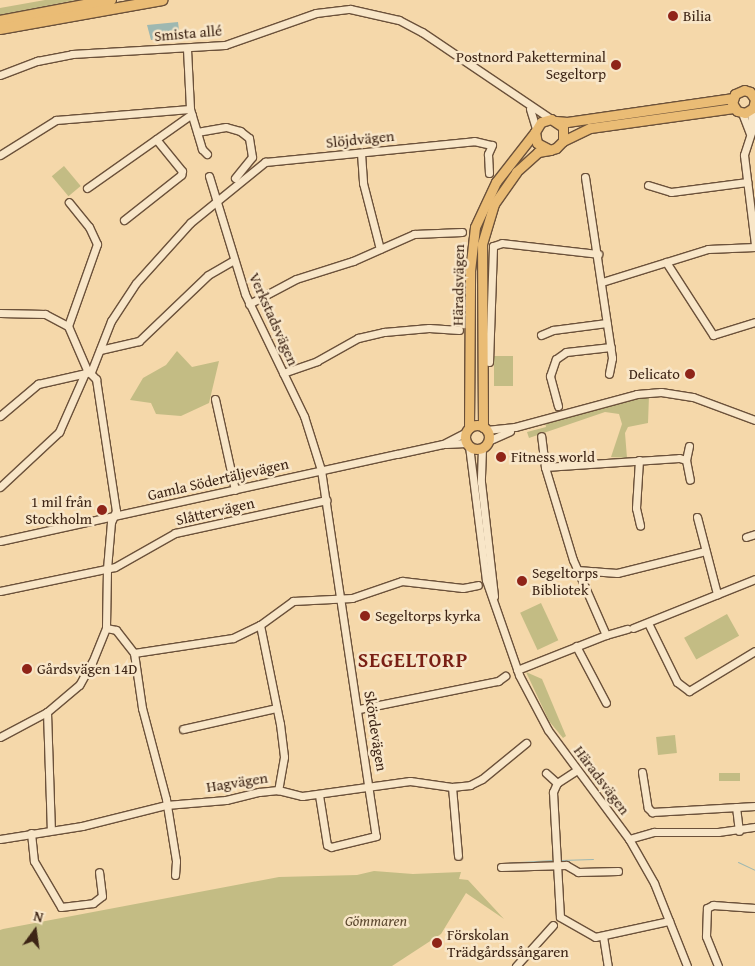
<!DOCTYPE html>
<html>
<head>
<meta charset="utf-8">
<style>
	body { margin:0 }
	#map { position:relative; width:755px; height:966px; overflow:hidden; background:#f5d8aa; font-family:"Gentium Book Plus",serif }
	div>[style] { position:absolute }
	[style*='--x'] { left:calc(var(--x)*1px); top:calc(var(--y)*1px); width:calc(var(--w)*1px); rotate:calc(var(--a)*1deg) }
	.green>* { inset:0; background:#c3bc84; transform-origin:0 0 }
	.water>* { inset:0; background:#9eb8b1 }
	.stream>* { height:1px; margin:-0.5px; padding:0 0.5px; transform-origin:0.5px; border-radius:0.5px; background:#9eb8b1 }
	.roads { filter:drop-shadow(1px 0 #6b513a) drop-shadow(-1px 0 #6b513a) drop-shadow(0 1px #6b513a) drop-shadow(0 -1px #6b513a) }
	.minor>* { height:7px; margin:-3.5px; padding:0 3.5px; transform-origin:3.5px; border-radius:3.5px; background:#f8e6c8 }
	.major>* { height:9px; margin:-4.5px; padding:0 4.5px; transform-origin:4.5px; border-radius:4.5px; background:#eabc75 }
	.major>.ring { margin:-4.5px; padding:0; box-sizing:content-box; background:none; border:9px solid #eabc75; border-radius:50% }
	.highway>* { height:10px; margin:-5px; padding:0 5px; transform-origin:5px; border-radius:5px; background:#eabc75 }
	.dots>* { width:14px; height:14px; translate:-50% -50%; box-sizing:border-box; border:2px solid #f8e6c8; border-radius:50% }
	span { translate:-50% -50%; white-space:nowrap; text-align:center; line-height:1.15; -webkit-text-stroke:5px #f8e6c8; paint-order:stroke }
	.poi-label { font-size:15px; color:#3d2415 }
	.left { translate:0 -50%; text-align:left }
	.right { translate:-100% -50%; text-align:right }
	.street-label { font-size:15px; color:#3d2415 }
	.park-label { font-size:15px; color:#5e4a31; font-style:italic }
	.district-label { font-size:20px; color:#7a1f14; font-weight:700; letter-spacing:1px }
	.north { position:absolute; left:10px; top:906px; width:50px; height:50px; -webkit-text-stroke:4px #f8e6c8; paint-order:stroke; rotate:14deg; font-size:14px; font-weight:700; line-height:20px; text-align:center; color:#3d2415 }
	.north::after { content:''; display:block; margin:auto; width:18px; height:22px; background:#3d2415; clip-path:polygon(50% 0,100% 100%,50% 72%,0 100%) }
</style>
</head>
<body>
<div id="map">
	<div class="green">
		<i style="clip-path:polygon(45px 0,76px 0,0 15px,0 8px)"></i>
		<i style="left:64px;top:166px;width:26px;height:16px;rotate:50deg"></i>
		<i style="clip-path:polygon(177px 351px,192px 367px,219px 361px,209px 403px,181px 416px,156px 414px,151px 403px,130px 400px,143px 378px,166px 365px)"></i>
		<i style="left:494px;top:356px;width:19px;height:30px"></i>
		<i style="clip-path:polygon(649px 396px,648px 423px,628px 427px,625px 433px,627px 458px,611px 457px,622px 424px,619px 414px,605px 412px,529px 438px,527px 432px,546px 427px,545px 421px)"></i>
		<i style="left:541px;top:603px;width:41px;height:23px;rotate:65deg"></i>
		<i style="left:727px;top:614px;width:25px;height:49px;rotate:61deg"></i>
		<i style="clip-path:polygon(526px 672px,542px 679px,566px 736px,563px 738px,549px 721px)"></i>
		<i style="left:675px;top:735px;width:18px;height:19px;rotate:84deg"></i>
		<i style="left:719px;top:773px;width:21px;height:8px"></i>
		<i style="clip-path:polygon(374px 871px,413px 874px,461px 872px,459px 879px,468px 880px,504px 919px,466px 893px,441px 934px,392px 966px,0 966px,0 930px,3px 929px,279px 877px,357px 875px)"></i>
	</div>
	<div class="water">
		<i style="clip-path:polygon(178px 22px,180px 38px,151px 40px,147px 25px)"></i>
	</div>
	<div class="stream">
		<i style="--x:561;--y:860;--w:32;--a:-2"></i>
		<i style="--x:738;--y:862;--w:19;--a:25"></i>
		<i style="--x:505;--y:863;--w:47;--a:-3.7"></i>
	</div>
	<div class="roads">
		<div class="minor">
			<i style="--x:187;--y:49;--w:60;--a:87.1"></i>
			<i style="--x:190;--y:109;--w:42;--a:73.3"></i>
			<i style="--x:202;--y:149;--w:7;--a:45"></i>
			<i style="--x:0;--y:75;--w:40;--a:-21"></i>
			<i style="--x:37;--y:61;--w:36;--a:-11"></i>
			<i style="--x:72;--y:54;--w:153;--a:-3.4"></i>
			<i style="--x:225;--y:45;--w:96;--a:-19.4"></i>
			<i style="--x:316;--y:13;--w:34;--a:-7"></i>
			<i style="--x:350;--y:9;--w:50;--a:12.7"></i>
			<i style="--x:399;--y:20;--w:26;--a:28"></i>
			<i style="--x:422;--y:32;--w:156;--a:34"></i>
			<i style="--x:530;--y:109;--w:21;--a:73"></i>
			<i style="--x:751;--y:111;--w:19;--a:87"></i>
			<i style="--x:752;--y:130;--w:26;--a:108"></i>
			<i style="--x:744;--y:155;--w:90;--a:83"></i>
			<i style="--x:742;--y:113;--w:22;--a:69"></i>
			<i style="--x:197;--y:132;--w:29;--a:-10"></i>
			<i style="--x:226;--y:127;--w:15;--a:16"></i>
			<i style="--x:240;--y:131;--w:11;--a:38"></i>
			<i style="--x:249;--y:138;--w:19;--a:81"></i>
			<i style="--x:252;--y:157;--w:27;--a:129"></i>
			<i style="--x:361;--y:153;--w:30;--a:86"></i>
			<i style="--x:363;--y:183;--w:68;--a:75.6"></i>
			<i style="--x:0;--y:155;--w:66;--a:-32"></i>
			<i style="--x:56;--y:120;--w:134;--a:-4.7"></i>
			<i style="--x:209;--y:176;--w:123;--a:73"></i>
			<i style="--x:245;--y:294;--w:136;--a:64.2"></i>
			<i style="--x:304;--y:416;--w:57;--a:72.5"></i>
			<i style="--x:321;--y:470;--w:370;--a:81.5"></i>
			<i style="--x:376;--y:836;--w:46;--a:166.3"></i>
			<i style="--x:331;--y:847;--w:4;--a:-153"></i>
			<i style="--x:327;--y:845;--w:51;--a:-99.1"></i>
			<i style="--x:585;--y:177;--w:183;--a:81.5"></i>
			<i style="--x:612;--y:358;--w:16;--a:101"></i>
			<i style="--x:648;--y:185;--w:24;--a:17"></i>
			<i style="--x:671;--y:192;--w:77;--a:-7.5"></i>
			<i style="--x:87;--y:188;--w:128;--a:-35.2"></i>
			<i style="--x:124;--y:220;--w:73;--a:-38.3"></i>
			<i style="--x:181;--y:175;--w:4;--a:-76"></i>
			<i style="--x:182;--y:171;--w:41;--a:-129.1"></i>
			<i style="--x:666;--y:262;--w:87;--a:57.2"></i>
			<i style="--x:713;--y:335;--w:44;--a:-17.2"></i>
			<i style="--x:602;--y:282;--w:111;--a:-17.3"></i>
			<i style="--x:708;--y:249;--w:47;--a:-2.4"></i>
			<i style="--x:249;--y:304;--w:53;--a:-28"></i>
			<i style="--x:296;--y:279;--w:60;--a:-17.5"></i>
			<i style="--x:353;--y:261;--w:67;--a:-23.9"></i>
			<i style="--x:414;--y:234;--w:48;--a:-2.4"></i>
			<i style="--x:0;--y:313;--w:45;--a:1.3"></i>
			<i style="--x:45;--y:314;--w:26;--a:28"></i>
			<i style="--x:68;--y:326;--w:48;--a:66.6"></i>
			<i style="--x:87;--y:370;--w:13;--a:45"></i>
			<i style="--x:96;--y:379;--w:134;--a:81.4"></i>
			<i style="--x:116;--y:511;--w:12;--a:114"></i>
			<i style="--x:111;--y:522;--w:47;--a:94.9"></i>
			<i style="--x:107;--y:569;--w:59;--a:91"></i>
			<i style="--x:106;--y:628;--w:37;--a:112"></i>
			<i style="--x:92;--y:662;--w:26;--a:119"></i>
			<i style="--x:79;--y:685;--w:42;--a:139.8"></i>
			<i style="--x:47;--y:712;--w:53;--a:152"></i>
			<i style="--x:68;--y:326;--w:87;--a:-70.5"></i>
			<i style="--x:97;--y:244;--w:19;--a:-115"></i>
			<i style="--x:89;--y:227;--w:32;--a:-129"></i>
			<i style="--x:541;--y:335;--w:13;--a:-23"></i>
			<i style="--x:553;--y:330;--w:54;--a:-7.4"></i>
			<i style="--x:100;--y:350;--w:40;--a:-13"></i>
			<i style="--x:139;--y:341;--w:95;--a:-43.7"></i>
			<i style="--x:208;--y:275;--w:30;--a:-30"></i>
			<i style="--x:489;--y:362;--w:116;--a:-88"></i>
			<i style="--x:493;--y:246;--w:9;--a:-18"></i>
			<i style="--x:502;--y:243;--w:97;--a:6.5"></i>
			<i style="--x:283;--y:373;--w:36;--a:-19"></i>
			<i style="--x:317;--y:361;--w:47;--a:-29.3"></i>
			<i style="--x:358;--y:338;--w:27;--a:-13"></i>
			<i style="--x:384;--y:332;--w:45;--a:-5.1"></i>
			<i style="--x:429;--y:328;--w:30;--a:4"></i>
			<i style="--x:215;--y:399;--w:93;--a:77.6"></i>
			<i style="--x:558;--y:406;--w:31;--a:-105"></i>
			<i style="--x:550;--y:376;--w:18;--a:-71"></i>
			<i style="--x:556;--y:359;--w:12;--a:-35"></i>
			<i style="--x:566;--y:352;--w:45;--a:-6.3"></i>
			<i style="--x:0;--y:416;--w:50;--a:-40.1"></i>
			<i style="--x:38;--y:384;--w:54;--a:-12.8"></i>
			<i style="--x:91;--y:372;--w:55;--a:-68.6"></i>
			<i style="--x:111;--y:321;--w:45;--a:-56.7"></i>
			<i style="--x:136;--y:283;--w:81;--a:-48"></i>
			<i style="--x:190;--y:223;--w:97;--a:-39.1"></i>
			<i style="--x:265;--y:162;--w:210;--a:-5.7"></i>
			<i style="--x:474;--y:141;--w:18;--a:13"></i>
			<i style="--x:492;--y:145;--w:10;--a:114"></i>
			<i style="--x:488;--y:154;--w:19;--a:87"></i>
			<i style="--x:486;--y:430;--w:29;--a:-6"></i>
			<i style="--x:515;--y:427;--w:126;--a:-15.1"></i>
			<i style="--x:637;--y:394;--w:24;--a:-5"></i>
			<i style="--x:661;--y:392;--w:32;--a:9"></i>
			<i style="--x:693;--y:397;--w:66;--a:20.4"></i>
			<i style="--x:488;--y:441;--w:24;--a:-24"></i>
			<i style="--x:446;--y:444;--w:20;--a:-3"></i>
			<i style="--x:469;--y:446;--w:135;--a:82.8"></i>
			<i style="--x:486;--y:580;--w:101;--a:70.8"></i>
			<i style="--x:519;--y:675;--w:62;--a:62.2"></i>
			<i style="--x:548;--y:730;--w:136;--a:53.4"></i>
			<i style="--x:629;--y:839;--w:51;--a:60.4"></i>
			<i style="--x:654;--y:883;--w:89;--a:68.3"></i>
			<i style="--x:689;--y:446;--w:14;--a:102"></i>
			<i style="--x:686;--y:460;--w:20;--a:79"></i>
			<i style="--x:482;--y:448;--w:34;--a:92"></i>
			<i style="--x:481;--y:482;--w:115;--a:83.5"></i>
			<i style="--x:639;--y:460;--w:48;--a:93.6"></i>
			<i style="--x:636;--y:508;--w:18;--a:77"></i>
			<i style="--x:545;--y:467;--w:134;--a:-3.8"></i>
			<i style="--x:679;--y:458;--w:7;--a:16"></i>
			<i style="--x:0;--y:487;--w:81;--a:-43"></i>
			<i style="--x:59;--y:432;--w:64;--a:-66.2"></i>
			<i style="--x:697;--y:517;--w:80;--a:75.4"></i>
			<i style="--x:746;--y:537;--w:9;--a:-18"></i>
			<i style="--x:0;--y:541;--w:406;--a:-12.4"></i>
			<i style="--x:397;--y:454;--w:47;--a:-12.3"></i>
			<i style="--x:443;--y:444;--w:25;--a:-27"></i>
			<i style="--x:577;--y:570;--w:40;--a:4.3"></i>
			<i style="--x:617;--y:573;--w:91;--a:-14"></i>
			<i style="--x:0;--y:591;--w:117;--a:-11.8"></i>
			<i style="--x:115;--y:567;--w:69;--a:-29.5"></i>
			<i style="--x:175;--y:533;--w:155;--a:-12.3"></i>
			<i style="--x:648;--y:623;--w:66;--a:63.8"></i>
			<i style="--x:677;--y:682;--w:15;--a:37"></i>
			<i style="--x:689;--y:691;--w:77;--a:-31.2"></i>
			<i style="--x:260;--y:625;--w:101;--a:78.6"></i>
			<i style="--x:280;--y:724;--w:33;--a:83"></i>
			<i style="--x:284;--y:757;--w:34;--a:100"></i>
			<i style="--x:106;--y:628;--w:10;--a:11"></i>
			<i style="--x:116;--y:630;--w:29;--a:52"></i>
			<i style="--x:134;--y:653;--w:56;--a:81.7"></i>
			<i style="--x:142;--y:708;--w:94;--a:75.2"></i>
			<i style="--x:166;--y:799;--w:63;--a:80.8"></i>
			<i style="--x:176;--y:861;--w:14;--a:94"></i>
			<i style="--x:633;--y:628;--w:131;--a:-21.9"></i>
			<i style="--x:606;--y:635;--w:22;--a:-16"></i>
			<i style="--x:576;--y:646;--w:64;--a:62.2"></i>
			<i style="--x:134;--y:653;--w:100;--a:-8.6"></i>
			<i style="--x:233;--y:638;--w:30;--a:-26"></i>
			<i style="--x:260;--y:625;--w:41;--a:-36"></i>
			<i style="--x:293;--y:601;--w:59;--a:-2.9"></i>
			<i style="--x:352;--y:598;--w:53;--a:-18.8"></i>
			<i style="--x:402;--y:581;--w:61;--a:6.5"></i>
			<i style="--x:463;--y:588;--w:15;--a:-11"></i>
			<i style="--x:517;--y:670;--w:96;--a:-21.5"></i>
			<i style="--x:606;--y:635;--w:82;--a:-113.7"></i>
			<i style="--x:573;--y:560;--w:97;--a:-106.8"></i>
			<i style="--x:545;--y:467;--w:31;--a:-97"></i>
			<i style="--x:359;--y:709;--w:142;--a:-11.4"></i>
			<i style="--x:498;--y:681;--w:9;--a:-36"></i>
			<i style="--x:47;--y:712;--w:118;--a:88.1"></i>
			<i style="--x:183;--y:729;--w:95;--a:-12.7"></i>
			<i style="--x:577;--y:770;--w:24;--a:147"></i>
			<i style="--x:557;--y:783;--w:10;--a:114"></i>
			<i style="--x:553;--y:792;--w:125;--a:86.8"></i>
			<i style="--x:560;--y:917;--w:40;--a:29.7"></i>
			<i style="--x:595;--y:937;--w:76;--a:-12.2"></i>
			<i style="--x:642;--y:772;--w:36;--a:81"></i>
			<i style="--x:648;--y:808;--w:6;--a:45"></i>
			<i style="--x:652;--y:812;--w:103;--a:-3.3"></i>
			<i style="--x:546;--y:773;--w:15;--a:42"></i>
			<i style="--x:452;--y:787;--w:69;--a:85"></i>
			<i style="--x:736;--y:807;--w:24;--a:83"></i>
			<i style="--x:31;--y:833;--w:28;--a:84"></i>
			<i style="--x:34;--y:861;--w:53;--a:59.6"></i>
			<i style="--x:61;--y:907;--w:32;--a:-7"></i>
			<i style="--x:93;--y:903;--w:11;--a:-38"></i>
			<i style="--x:102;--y:896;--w:24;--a:-97"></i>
			<i style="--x:0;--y:839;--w:83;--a:-9"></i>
			<i style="--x:82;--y:826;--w:87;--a:-14"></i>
			<i style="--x:166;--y:805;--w:60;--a:-4.8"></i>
			<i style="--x:226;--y:800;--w:34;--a:-14"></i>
			<i style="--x:259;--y:792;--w:19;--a:-6"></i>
			<i style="--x:278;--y:790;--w:25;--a:14"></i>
			<i style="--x:302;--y:796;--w:109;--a:-7.9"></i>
			<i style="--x:410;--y:781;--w:42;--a:8.1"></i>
			<i style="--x:452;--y:787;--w:18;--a:-6"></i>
			<i style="--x:470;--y:785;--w:13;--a:-27"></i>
			<i style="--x:482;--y:779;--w:57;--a:-39.3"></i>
			<i style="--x:629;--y:839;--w:26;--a:-16"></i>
			<i style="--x:654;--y:832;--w:64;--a:0"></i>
			<i style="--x:718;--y:832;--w:37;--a:-8"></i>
			<i style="--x:501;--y:867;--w:65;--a:-1.8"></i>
			<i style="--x:566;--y:865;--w:14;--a:30"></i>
			<i style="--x:578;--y:872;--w:40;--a:-1.4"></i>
			<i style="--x:603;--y:936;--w:30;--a:81"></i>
			<i style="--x:516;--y:966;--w:55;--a:-47.9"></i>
			<i style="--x:718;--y:966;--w:32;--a:-112"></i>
			<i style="--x:706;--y:936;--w:28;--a:-88"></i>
			<i style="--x:707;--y:908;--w:7;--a:-27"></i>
			<i style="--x:713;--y:905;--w:42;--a:4.1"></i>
		</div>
		<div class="major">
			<i style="--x:755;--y:99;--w:9;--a:-126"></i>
			<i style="--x:750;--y:92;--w:6;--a:-162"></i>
			<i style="--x:744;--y:90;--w:10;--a:156"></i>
			<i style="--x:735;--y:94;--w:9;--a:108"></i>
			<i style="--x:732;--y:103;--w:9;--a:58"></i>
			<i style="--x:737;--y:111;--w:8;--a:14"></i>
			<i style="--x:745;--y:113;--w:9;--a:-32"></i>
			<i style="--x:753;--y:108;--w:8;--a:-76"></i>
			<i style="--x:556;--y:121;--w:11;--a:5"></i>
			<i style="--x:567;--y:122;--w:168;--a:-8.2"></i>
			<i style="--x:563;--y:141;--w:30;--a:-26"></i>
			<i style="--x:590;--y:128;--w:145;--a:-7.9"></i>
			<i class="ring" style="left:465px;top:425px;width:15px;height:15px"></i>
			<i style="--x:483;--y:427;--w:183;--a:-90.3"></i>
			<i style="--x:482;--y:244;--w:42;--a:-73.3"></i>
			<i style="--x:494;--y:204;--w:39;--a:-55"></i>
			<i style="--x:516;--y:172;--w:30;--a:-42"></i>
			<i style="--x:538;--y:152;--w:12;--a:-9"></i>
			<i style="--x:550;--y:150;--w:6;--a:-18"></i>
			<i style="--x:556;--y:148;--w:10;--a:-45"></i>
			<i style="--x:563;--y:141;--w:14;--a:-90"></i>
			<i style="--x:563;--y:127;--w:14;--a:-146"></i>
			<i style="--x:551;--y:119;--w:10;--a:163"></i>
			<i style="--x:541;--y:122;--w:12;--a:121"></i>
			<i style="--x:535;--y:132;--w:11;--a:80"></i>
			<i style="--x:537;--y:143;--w:15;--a:28"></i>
			<i style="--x:469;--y:428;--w:157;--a:-89.6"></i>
			<i style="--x:470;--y:271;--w:44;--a:-83.5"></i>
			<i style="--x:475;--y:227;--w:50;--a:-65"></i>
			<i style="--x:496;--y:182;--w:63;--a:-52"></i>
		</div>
		<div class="highway">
			<i style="--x:0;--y:21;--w:113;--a:-10.7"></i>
			<i style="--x:0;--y:29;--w:165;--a:-10.1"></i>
		</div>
	</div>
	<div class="dots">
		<i style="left:673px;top:16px;background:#8f2418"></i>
		<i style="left:616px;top:65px;background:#8f2418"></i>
		<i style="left:690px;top:374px;background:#8f2418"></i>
		<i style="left:501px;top:457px;background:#8f2418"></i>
		<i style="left:102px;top:510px;background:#8f2418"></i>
		<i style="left:522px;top:581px;background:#8f2418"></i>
		<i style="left:365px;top:616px;background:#8f2418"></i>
		<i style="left:27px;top:669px;background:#8f2418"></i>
		<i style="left:437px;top:943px;background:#8f2418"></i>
	</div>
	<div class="poi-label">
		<span class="left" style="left:683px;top:16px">Bilia</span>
		<span class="right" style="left:606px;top:65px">Postnord Paketterminal<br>Segeltorp</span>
		<span class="right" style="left:680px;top:374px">Delicato</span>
		<span class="left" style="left:511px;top:457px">Fitness world</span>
		<span class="right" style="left:92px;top:510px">1 mil från<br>Stockholm</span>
		<span class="left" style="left:532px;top:581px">Segeltorps<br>Bibliotek</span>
		<span class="left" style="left:375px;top:616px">Segeltorps kyrka</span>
		<span class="left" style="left:37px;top:669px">Gårdsvägen 14D</span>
		<span class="left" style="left:447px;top:943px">Förskolan<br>Trädgårdssångaren</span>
	</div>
	<div class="street-label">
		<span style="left:188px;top:33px;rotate:-5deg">Smista allé</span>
		<span style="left:360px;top:139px;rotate:-6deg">Slöjdvägen</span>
		<span style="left:458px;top:285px;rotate:-89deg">Häradsvägen</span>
		<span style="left:274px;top:319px;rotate:66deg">Verkstadsvägen</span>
		<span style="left:218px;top:479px;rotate:-13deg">Gamla Södertäljevägen</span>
		<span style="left:215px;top:511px;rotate:-13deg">Slåttervägen</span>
		<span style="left:376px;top:731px;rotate:81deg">Skördevägen</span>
		<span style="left:602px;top:780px;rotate:53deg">Häradsvägen</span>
		<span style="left:237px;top:782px;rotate:-9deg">Hagvägen</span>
	</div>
	<div class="park-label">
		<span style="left:376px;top:921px">Gömmaren</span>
	</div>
	<div class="district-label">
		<span style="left:413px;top:659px">SEGELTORP</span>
	</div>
	<div class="north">N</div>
</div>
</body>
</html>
